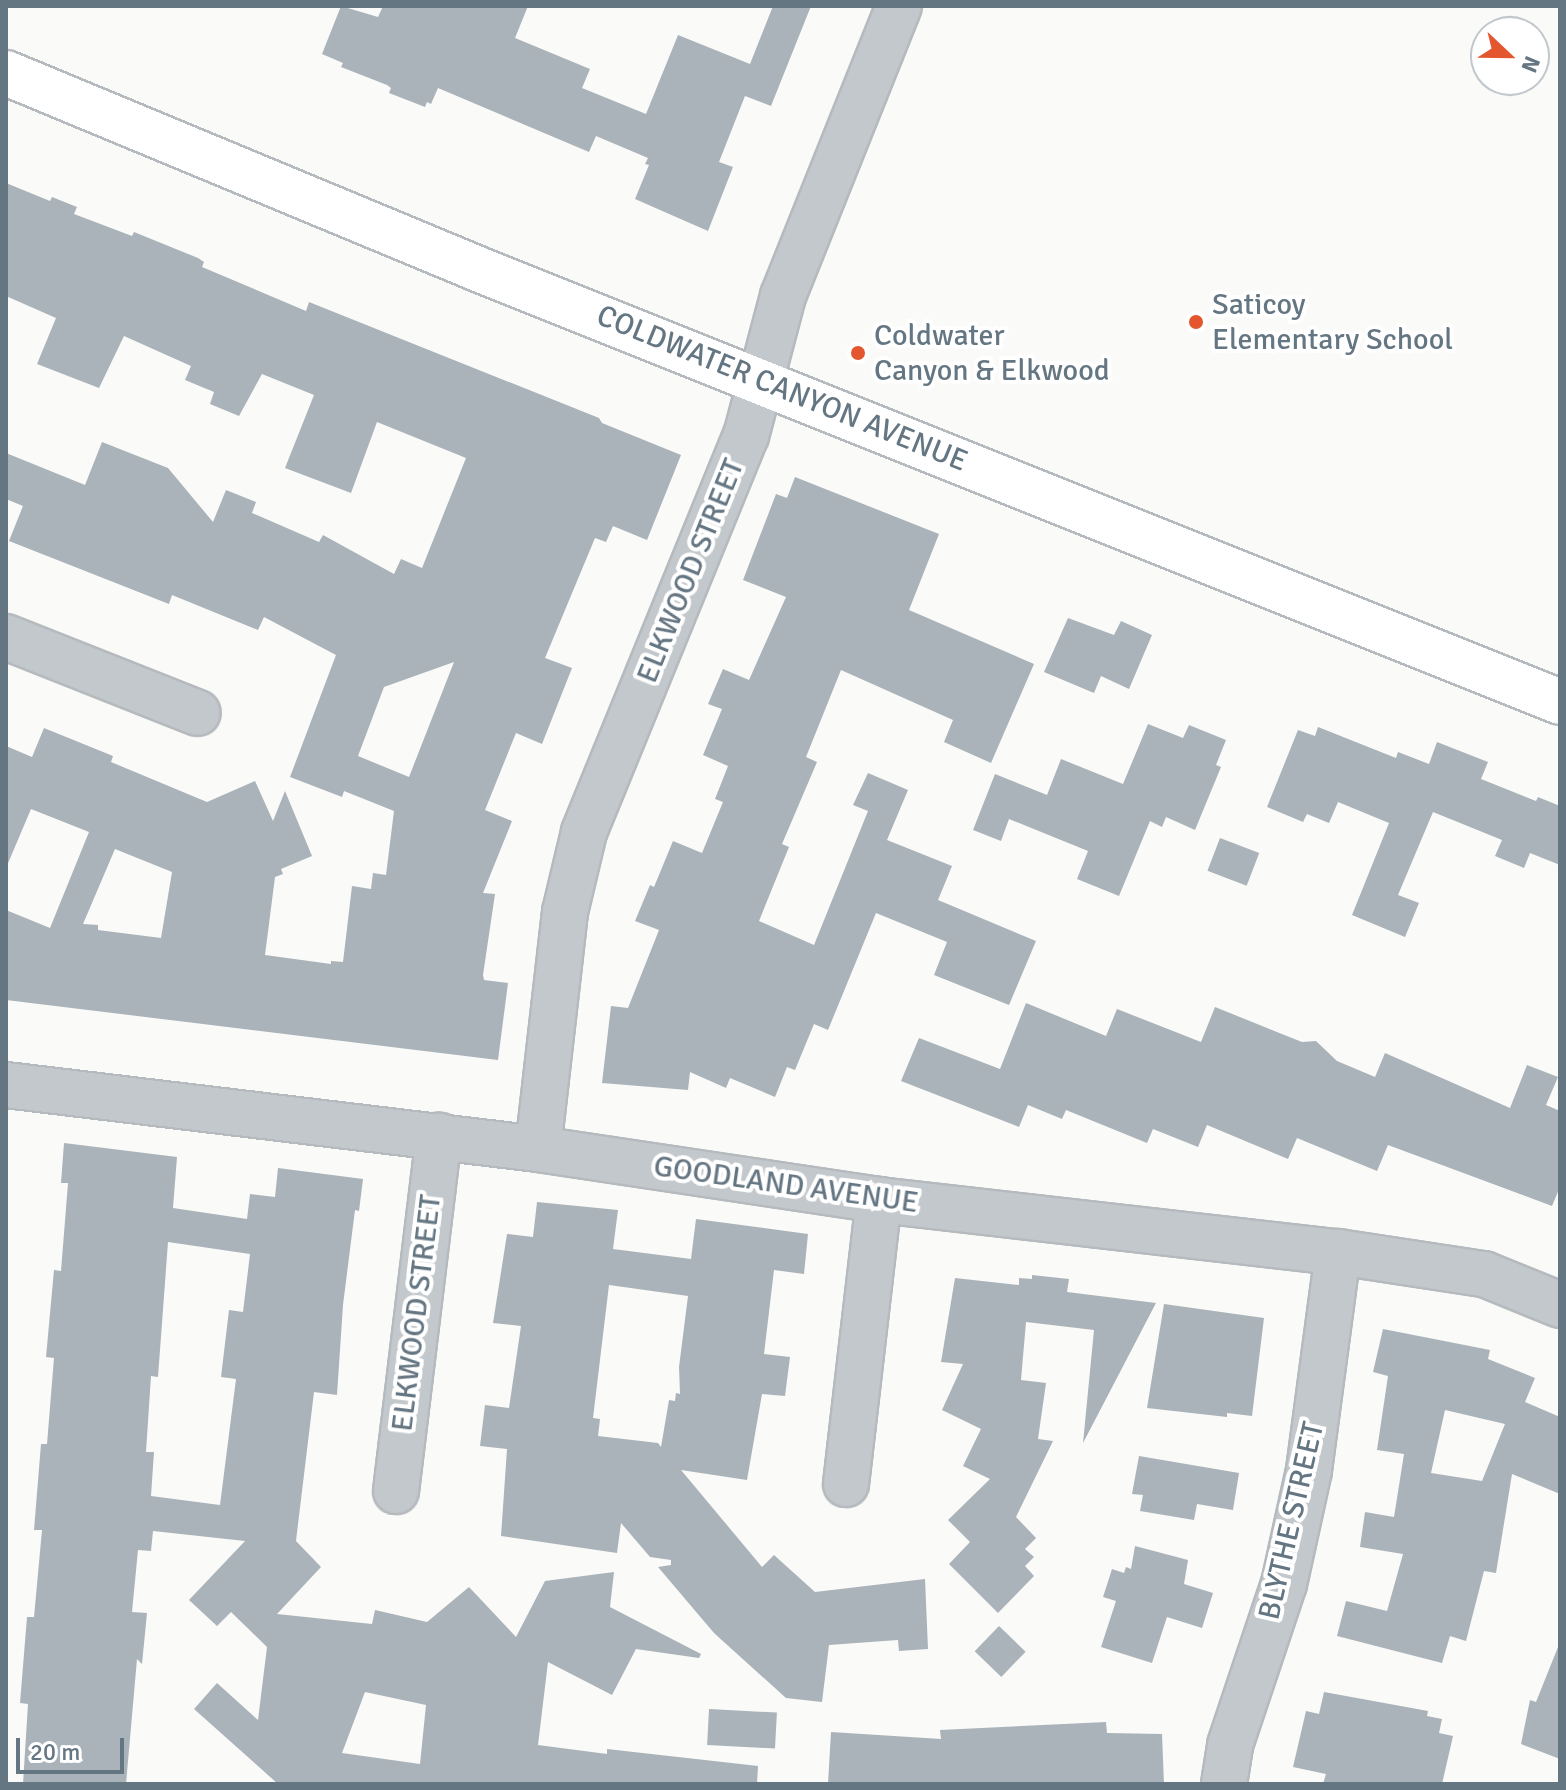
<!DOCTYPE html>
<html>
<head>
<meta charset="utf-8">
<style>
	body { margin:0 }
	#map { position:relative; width:1566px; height:1790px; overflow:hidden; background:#fafaf8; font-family:Signika,sans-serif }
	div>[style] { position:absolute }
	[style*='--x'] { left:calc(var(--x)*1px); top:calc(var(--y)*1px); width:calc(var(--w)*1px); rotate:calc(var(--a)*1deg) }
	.building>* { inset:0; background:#aab3b9; transform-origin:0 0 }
	.roads { filter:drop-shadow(2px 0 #b5babe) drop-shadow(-2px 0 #b5babe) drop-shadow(0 2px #b5babe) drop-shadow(0 -2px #b5babe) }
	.minor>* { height:44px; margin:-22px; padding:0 22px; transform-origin:22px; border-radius:22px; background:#c3c8cc }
	.major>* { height:44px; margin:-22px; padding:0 22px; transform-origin:22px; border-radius:22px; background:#fff }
	.dots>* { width:22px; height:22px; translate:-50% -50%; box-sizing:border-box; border:4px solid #fff; border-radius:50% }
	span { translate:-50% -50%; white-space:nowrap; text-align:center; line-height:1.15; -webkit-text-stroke:8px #fff; paint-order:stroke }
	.poi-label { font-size:30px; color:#657683 }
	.left { translate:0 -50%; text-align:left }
	.street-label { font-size:30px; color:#657683 }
	.frame { position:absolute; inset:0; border:8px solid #657683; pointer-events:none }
	.north { position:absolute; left:1470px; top:16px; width:80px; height:80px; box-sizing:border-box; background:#fff; border:2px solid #c1c8cd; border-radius:50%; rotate:112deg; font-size:22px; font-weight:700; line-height:32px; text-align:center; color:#657683 }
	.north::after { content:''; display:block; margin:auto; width:28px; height:36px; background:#e4572e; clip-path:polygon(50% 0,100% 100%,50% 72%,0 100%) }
	.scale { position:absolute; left:16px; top:1738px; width:108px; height:36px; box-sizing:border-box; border:4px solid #657683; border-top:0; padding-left:10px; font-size:24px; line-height:28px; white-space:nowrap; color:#657683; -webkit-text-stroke:6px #fff; paint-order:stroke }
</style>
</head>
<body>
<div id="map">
	<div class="building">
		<i style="clip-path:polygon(341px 6px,378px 17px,383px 6px,528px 6px,515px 38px,590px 69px,582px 88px,646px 114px,678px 35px,750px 64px,773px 6px,811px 6px,771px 106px,745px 96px,719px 162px,733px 167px,708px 231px,635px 199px,649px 165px,645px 164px,648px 158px,596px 136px,589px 152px,438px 88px,431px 104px,427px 102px,425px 107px,389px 93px,391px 88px,387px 85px,341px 67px,343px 63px,322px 54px)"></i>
		<i style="clip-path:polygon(evenodd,6px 183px,50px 201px,52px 197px,77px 207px,74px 214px,132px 236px,134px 232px,198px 258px,204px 262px,202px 267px,306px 311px,309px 302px,599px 418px,602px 423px,681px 455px,647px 540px,613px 526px,606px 542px,595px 538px,545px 658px,572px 668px,542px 744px,516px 733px,485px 810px,512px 821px,483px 893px,495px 894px,483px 975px,484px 980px,508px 983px,498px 1060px,6px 1000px,6px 910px,50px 928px,89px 832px,31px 809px,6px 868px,6px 746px,32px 757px,44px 728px,113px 756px,111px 762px,207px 802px,255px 781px,273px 821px,285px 791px,312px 856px,281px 869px,283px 874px,275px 877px,265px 955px,331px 964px,331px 961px,343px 962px,352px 886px,371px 889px,373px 873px,386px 875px,394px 811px,344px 791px,342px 797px,290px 777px,336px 655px,264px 617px,258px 630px,172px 595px,169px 604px,9px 541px,23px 506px,6px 499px,6px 453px,85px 485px,102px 442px,168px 468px,213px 522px,226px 490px,256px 502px,252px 513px,319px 542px,323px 535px,394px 574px,401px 559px,422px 568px,466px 458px,377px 422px,351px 493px,285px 468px,314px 395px,262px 374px,239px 416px,210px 404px,214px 392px,185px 380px,191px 366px,124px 336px,99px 388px,37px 364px,56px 318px,6px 296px,6px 183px,454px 662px,409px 777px,358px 756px,384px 687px,454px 662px,6px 183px,115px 849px,172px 872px,161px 938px,98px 930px,98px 925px,83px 924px,115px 849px)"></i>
		<i style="clip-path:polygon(795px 477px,939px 534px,909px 610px,1034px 664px,991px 763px,944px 742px,953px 720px,841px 670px,806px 757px,817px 762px,782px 844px,789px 847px,759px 921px,814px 945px,868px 811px,853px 805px,868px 773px,908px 790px,887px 840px,952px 866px,938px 900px,1036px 941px,1009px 1005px,934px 975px,947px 942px,876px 913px,828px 1030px,814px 1024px,795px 1070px,787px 1067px,775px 1097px,730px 1078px,726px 1088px,690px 1072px,688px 1090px,602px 1083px,611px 1006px,628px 1008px,659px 930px,635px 921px,650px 885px,654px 887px,673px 841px,702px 853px,723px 802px,715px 799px,728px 766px,703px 755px,722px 709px,708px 704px,723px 669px,749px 680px,786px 597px,743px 580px,776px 494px,787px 498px)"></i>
		<i style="clip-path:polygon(1068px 618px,1114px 635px,1121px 621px,1152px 635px,1129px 689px,1101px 676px,1094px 693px,1044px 672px)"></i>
		<i style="clip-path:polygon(1148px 724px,1183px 738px,1189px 725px,1226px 740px,1216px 765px,1221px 767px,1195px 830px,1166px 817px,1162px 827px,1150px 821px,1119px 896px,1077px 879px,1088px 851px,1009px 819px,1001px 841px,973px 830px,995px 774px,1047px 795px,1061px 759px,1123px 784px)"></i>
		<i style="clip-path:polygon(1318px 727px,1396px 758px,1398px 752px,1429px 764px,1437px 742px,1488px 762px,1481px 779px,1536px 801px,1538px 797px,1560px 806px,1560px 865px,1530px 853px,1524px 868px,1495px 856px,1502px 840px,1433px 812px,1398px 895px,1419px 903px,1405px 937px,1352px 915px,1389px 823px,1338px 802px,1329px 823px,1307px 814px,1303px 822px,1267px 807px,1298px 730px,1315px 736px)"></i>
		<i style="left:1220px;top:838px;width:42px;height:35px;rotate:21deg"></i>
		<i style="clip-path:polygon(1026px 1003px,1106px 1036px,1117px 1009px,1201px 1042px,1215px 1007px,1302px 1042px,1316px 1041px,1337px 1061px,1375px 1077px,1385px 1053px,1510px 1108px,1527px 1065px,1558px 1077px,1546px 1105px,1560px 1111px,1560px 1187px,1552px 1206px,1388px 1145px,1377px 1171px,1297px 1138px,1288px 1159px,1207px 1125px,1198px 1147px,1153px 1129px,1147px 1143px,1066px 1110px,1062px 1119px,1028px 1105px,1019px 1127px,901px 1081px,919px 1038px,1000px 1069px)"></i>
		<i style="clip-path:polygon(evenodd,64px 1143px,177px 1157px,173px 1208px,247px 1219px,250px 1194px,275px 1197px,278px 1168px,363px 1179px,359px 1211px,355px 1210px,343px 1305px,337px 1395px,314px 1392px,296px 1541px,321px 1567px,277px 1614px,372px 1624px,375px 1610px,427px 1622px,469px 1587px,516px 1637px,545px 1581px,614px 1572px,610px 1607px,701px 1654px,699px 1658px,636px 1649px,612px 1695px,548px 1662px,538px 1745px,607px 1754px,607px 1749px,758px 1766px,757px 1784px,278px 1784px,194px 1709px,217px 1683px,258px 1720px,267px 1647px,231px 1612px,217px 1626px,189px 1600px,245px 1541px,153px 1531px,151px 1551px,138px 1550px,132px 1612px,147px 1613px,142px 1664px,137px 1659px,126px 1784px,23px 1784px,28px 1704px,20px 1703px,27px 1617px,34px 1617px,42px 1530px,34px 1530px,41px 1444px,47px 1444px,54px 1358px,46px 1357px,54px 1270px,61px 1271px,68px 1183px,61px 1183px,64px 1143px,168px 1242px,250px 1254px,243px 1312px,229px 1310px,221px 1377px,236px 1379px,220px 1505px,151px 1496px,154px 1452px,146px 1452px,151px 1376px,158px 1377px,168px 1242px,64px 1143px,365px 1692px,426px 1705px,420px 1764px,342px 1753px,365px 1692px)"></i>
		<i style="clip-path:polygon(evenodd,537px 1202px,618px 1210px,613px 1249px,691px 1259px,696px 1219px,808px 1234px,804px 1274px,774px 1270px,764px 1354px,790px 1357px,785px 1396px,762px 1394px,747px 1480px,681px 1470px,762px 1567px,774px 1555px,815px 1592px,925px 1579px,928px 1649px,899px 1651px,898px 1640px,829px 1645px,822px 1702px,786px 1698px,714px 1633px,658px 1567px,671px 1565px,671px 1560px,650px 1557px,621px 1523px,617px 1553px,501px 1536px,507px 1449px,480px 1446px,485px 1405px,509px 1408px,521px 1326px,493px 1323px,507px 1234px,533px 1237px,537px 1202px,609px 1285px,688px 1296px,679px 1367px,680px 1394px,676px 1393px,675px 1401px,669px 1400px,661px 1447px,658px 1443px,598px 1436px,600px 1419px,593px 1418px,609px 1285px)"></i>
		<i style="clip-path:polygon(1032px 1275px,1069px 1279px,1067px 1292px,1156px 1303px,1083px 1443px,1094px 1330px,1026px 1322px,1021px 1380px,1046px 1383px,1038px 1439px,1053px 1441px,1016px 1517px,1036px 1538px,1025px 1549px,1034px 1557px,1025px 1566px,1034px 1576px,998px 1613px,949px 1564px,970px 1542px,948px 1520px,990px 1479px,963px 1466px,981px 1429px,942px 1410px,963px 1364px,941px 1362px,955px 1278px,1019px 1285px,1019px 1278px,1032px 1279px)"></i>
		<i style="clip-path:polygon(1164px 1304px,1264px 1318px,1252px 1416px,1227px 1413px,1227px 1417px,1147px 1408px)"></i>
		<i style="clip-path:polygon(evenodd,1383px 1329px,1490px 1350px,1488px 1359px,1535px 1378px,1525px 1402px,1560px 1417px,1560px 1494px,1512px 1474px,1496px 1573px,1484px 1571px,1466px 1641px,1450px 1636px,1442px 1663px,1337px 1636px,1346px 1601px,1387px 1611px,1403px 1554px,1360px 1547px,1365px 1512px,1394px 1517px,1404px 1454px,1377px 1450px,1388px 1376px,1373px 1372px,1383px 1329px,1445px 1410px,1505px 1424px,1482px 1481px,1431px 1473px,1445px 1410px)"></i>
		<i style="clip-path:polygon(1139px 1456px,1239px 1473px,1233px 1510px,1197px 1504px,1194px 1520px,1140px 1511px,1143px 1495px,1132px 1494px)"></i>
		<i style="clip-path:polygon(1135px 1546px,1188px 1560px,1184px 1584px,1213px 1593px,1202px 1628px,1167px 1617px,1152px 1663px,1101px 1647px,1116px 1601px,1103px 1597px,1112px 1569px,1124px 1573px,1126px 1567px,1131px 1569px)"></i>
		<i style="left:999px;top:1626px;width:37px;height:35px;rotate:44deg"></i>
		<i style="clip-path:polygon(1558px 1647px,1560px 1647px,1560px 1759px,1521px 1744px,1530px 1700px,1536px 1702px)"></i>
		<i style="clip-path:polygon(1324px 1692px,1428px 1711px,1427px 1716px,1442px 1719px,1439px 1733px,1453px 1736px,1442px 1784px,1323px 1784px,1326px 1774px,1293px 1767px,1306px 1711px,1319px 1714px)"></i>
		<i style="left:709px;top:1709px;width:68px;height:36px;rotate:3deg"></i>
		<i style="clip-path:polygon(1106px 1722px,1107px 1733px,1162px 1734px,1164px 1784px,828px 1784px,831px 1732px,941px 1739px,940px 1730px)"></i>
	</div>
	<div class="roads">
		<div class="minor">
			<i style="--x:6;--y:637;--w:206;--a:21.6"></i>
			<i style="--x:6;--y:1085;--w:536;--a:6.86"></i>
			<i style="--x:538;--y:1149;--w:345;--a:8.5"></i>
			<i style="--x:879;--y:1200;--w:462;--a:6.5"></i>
			<i style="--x:1338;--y:1252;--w:148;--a:8.6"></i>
			<i style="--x:1484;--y:1274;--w:82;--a:22.2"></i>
			<i style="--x:538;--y:1149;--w:239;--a:-83.5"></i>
			<i style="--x:565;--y:912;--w:82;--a:-76.6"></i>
			<i style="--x:584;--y:832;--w:428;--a:-67.8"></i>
			<i style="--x:746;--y:436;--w:145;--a:-75.2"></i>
			<i style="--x:783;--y:296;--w:312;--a:-68.2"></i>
			<i style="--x:846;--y:1484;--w:286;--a:-83.4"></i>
			<i style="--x:396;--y:1491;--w:358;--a:-83.1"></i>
			<i style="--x:1224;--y:1784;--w:39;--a:-81"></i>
			<i style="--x:1230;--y:1745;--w:170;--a:-71.5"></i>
			<i style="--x:1284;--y:1584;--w:117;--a:-77.6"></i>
			<i style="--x:1309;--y:1470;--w:220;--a:-82.4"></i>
		</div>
		<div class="major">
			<i style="--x:6;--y:73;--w:511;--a:22.55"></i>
			<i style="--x:478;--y:269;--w:1165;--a:21.81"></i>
		</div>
	</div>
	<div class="dots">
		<i style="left:1196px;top:322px;background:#e4572e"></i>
		<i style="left:858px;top:353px;background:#e4572e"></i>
	</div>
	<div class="poi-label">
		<span class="left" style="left:1212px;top:322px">Saticoy<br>Elementary School</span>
		<span class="left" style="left:874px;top:353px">Coldwater<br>Canyon &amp; Elkwood</span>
	</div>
	<div class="street-label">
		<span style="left:782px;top:389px;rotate:22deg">COLDWATER CANYON AVENUE</span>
		<span style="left:691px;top:571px;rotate:-68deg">ELKWOOD STREET</span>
		<span style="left:786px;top:1185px;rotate:8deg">GOODLAND AVENUE</span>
		<span style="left:417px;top:1313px;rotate:-83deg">ELKWOOD STREET</span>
		<span style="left:1292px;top:1521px;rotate:-77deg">BLYTHE STREET</span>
	</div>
	<div class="frame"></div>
	<div class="north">N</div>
	<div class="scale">20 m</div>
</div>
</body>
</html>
